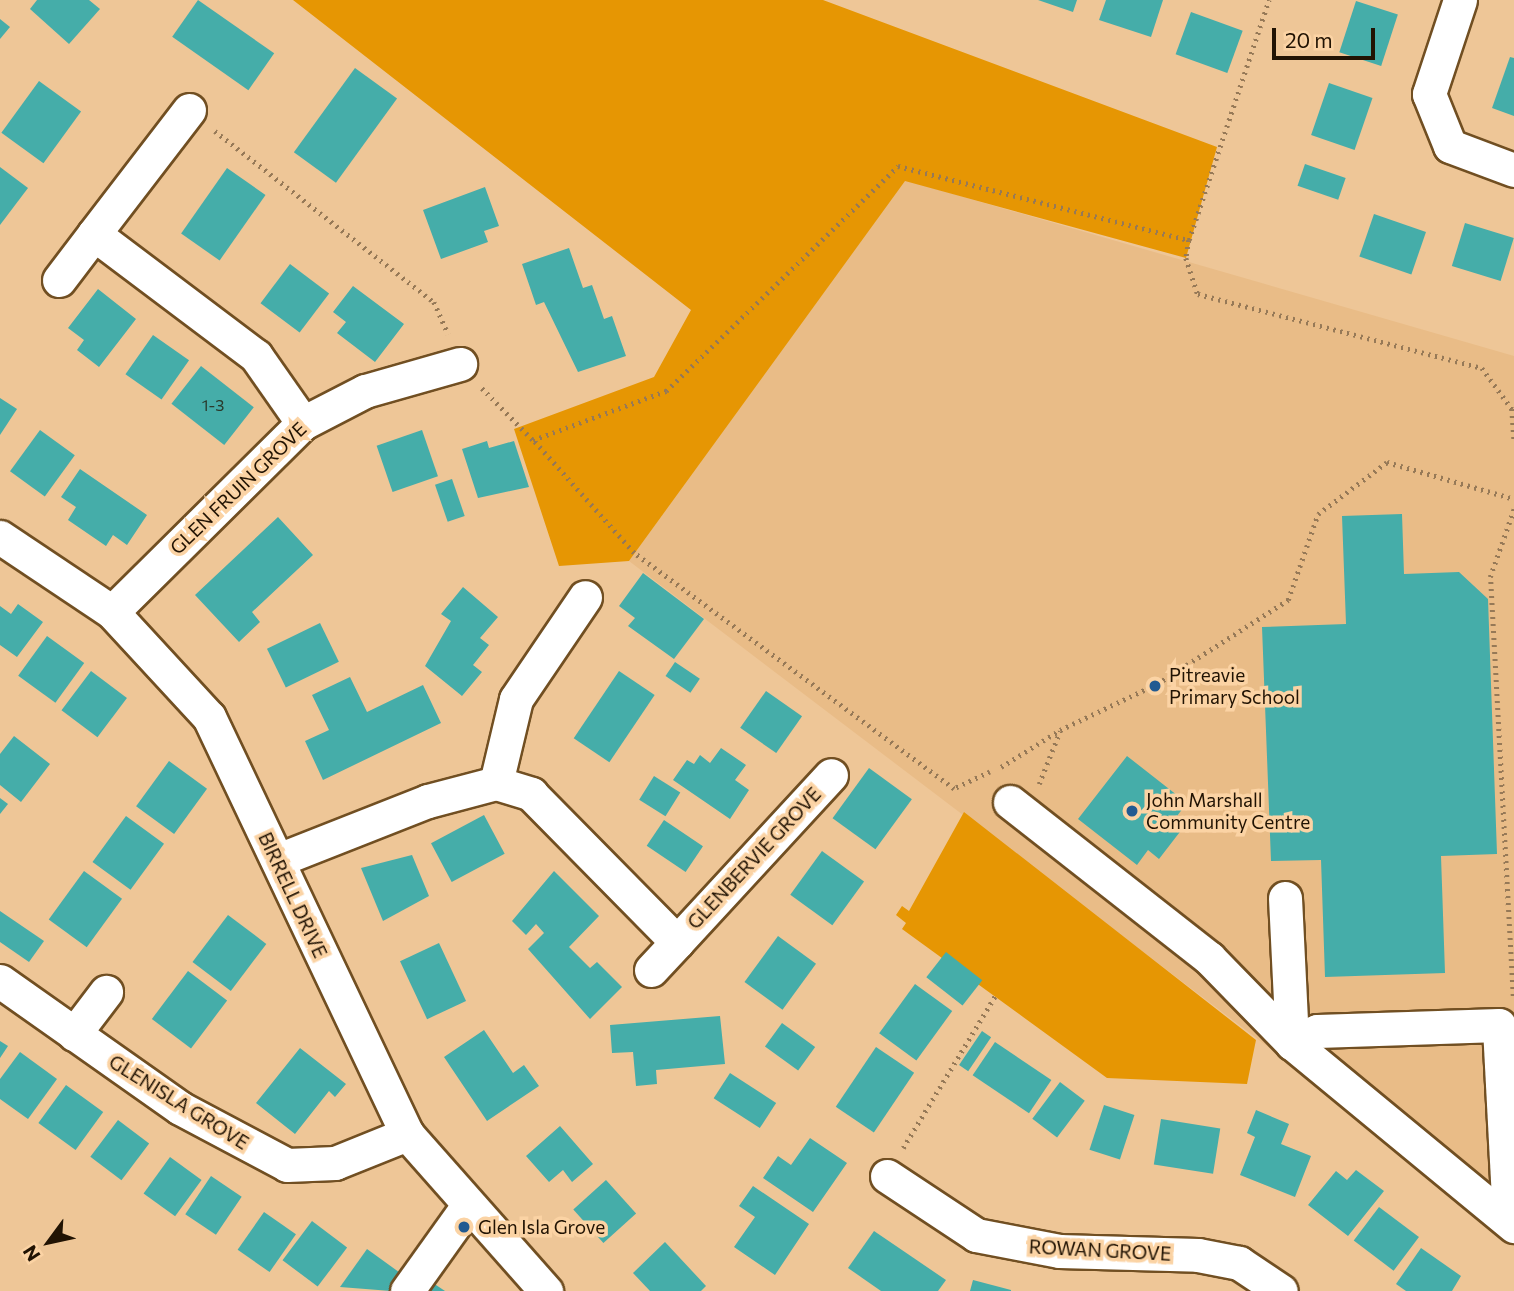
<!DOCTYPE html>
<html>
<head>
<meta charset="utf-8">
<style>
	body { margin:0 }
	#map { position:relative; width:1514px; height:1291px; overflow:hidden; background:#eec697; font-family:Commissioner,sans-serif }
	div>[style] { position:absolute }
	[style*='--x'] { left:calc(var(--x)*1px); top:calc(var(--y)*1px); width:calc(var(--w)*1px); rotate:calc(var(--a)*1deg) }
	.built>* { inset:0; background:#e9bc87 }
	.green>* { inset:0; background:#e69603 }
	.building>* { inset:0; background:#45ada9; transform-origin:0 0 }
	.path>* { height:4.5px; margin-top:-2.25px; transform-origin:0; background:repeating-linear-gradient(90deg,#967957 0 2px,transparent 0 7px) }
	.roads { filter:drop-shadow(2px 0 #714f22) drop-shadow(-2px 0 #714f22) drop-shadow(0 2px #714f22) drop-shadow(0 -2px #714f22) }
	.minor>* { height:33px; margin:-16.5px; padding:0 16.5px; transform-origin:16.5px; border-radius:16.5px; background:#fff }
	.dots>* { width:19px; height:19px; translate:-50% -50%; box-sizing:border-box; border:4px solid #fbd3a4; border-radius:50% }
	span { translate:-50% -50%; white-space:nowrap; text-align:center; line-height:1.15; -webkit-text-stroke:7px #fbd3a4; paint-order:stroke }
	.number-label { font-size:16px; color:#2a3a2c }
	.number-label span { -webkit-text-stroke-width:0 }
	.street-label { font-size:19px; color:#211303 }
	.poi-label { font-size:19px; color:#211303 }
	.left { translate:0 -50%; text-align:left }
	.north { position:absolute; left:14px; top:1207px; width:70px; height:70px; -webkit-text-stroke:5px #fbd3a4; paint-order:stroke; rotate:237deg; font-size:19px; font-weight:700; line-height:28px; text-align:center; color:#211303 }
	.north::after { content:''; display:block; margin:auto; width:24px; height:32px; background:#211303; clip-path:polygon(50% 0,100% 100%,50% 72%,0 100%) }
	.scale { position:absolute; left:1272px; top:28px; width:103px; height:32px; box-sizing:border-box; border:4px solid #211303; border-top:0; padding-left:9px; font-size:21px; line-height:24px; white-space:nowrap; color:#211303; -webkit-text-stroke:5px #fbd3a4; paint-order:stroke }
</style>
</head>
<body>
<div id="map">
	<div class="built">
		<i style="clip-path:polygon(905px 180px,1514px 356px,1514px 1234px,629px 561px)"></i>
	</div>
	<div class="green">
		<i style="clip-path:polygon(293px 0,823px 0,1217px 147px,1186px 258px,905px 181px,629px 561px,559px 566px,514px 429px,654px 377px,691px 310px)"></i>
		<i style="clip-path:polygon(964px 812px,1256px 1040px,1247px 1084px,1107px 1078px,902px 929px,906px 923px,896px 915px,902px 906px,909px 911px)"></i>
	</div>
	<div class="building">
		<i style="clip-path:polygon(37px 0,89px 0,100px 9px,69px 44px,30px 9px)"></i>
		<i style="left:198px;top:0;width:93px;height:45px;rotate:35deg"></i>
		<i style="clip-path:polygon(1038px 0,1077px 0,1073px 12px)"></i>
		<i style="clip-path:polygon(1106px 0,1163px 0,1151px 37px,1099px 20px)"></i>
		<i style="left:1356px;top:1px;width:44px;height:54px;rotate:18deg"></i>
		<i style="left:1191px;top:12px;width:55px;height:45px;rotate:20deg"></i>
		<i style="clip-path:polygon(0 19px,10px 27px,0 39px)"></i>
		<i style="clip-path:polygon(1510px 57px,1514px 58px,1514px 116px,1492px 108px)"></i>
		<i style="left:355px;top:68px;width:52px;height:104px;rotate:36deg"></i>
		<i style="left:39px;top:81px;width:52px;height:64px;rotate:36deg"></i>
		<i style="left:1329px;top:83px;width:46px;height:55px;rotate:19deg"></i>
		<i style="left:1305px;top:164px;width:43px;height:23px;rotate:19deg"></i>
		<i style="clip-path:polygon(0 167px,28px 188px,0 225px)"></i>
		<i style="left:227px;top:168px;width:47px;height:80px;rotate:35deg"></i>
		<i style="clip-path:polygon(485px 187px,499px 226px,484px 231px,488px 242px,441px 259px,423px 210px)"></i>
		<i style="left:1374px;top:214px;width:55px;height:45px;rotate:19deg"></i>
		<i style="left:1465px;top:223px;width:51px;height:45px;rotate:17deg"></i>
		<i style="clip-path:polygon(569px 248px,583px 288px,592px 285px,604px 319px,612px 316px,626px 356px,578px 372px,544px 302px,536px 305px,522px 264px)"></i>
		<i style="left:290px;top:264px;width:49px;height:49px;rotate:37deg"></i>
		<i style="clip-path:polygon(353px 286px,404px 324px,375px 362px,337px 333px,346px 322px,333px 312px)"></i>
		<i style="clip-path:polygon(98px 289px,136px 319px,99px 367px,77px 350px,84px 340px,68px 328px)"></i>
		<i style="left:153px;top:335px;width:44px;height:48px;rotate:35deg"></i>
		<i style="left:201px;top:366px;width:67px;height:48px;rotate:38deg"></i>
		<i style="clip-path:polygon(0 398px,17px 409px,0 435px)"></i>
		<i style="left:40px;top:430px;width:43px;height:51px;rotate:36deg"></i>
		<i style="left:422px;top:430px;width:49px;height:48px;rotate:71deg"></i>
		<i style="clip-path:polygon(487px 441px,489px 448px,514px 441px,529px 487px,478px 498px,462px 449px)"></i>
		<i style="clip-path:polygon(80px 469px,147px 515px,127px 545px,113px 535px,106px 546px,68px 520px,76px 507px,61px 497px)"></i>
		<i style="left:452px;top:479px;width:39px;height:18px;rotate:71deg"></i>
		<i style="clip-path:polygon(1402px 514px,1404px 574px,1459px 572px,1488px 599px,1497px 854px,1441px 856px,1445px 973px,1325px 977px,1321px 860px,1271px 861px,1262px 627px,1346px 624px,1342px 516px)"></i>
		<i style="clip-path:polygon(278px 517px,313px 555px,252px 612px,260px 622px,239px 642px,195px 595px)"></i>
		<i style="clip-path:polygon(643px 573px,704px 619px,674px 659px,628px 626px,635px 618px,619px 606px)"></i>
		<i style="clip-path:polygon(463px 587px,498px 617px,480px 638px,489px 645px,473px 665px,482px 672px,462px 696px,425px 666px,451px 621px,441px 614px)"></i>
		<i style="clip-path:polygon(18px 604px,43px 622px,17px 657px,0 645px,0 606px,11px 614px)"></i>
		<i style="left:320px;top:623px;width:43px;height:59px;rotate:64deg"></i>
		<i style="left:47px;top:636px;width:46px;height:49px;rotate:36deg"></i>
		<i style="left:675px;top:662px;width:30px;height:17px;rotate:34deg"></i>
		<i style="left:91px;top:671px;width:45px;height:49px;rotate:37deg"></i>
		<i style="left:619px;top:671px;width:43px;height:81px;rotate:34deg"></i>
		<i style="clip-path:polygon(350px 677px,367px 712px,423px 685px,441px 723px,323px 780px,305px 741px,329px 730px,312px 695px)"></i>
		<i style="left:766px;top:691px;width:44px;height:45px;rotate:35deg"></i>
		<i style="clip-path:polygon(14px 736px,50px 764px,21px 802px,0 785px,0 754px)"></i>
		<i style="clip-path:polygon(721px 748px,746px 765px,735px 780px,749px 790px,730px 819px,673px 780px,687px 760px,694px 764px,700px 755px,710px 763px)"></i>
		<i style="clip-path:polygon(1127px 756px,1187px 803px,1177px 816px,1186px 824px,1159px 859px,1148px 850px,1137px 865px,1078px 819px)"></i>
		<i style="left:169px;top:761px;width:47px;height:56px;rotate:36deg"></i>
		<i style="left:869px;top:768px;width:53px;height:62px;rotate:36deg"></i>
		<i style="left:654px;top:776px;width:31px;height:28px;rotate:32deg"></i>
		<i style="clip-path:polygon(0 798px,8px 804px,0 814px)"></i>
		<i style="left:484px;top:815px;width:44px;height:60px;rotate:62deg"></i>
		<i style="left:126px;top:816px;width:47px;height:57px;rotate:36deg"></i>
		<i style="left:664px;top:820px;width:47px;height:31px;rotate:34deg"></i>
		<i style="left:822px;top:851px;width:52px;height:54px;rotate:36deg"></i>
		<i style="clip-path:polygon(412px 855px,429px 896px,383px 921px,361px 868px)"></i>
		<i style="left:84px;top:871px;width:47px;height:60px;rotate:36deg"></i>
		<i style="clip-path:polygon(554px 871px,599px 916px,569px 947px,590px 968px,597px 962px,622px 987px,590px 1019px,528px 949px,544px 933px,536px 924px,526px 935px,512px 921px)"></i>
		<i style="clip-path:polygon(0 911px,44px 941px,29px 962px,0 942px)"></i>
		<i style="left:228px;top:915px;width:48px;height:59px;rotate:37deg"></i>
		<i style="left:778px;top:936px;width:47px;height:57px;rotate:36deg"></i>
		<i style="left:439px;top:943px;width:64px;height:43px;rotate:65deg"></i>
		<i style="left:946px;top:952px;width:46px;height:32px;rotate:38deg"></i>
		<i style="left:188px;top:971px;width:49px;height:60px;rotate:37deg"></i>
		<i style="left:915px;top:984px;width:46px;height:61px;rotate:36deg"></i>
		<i style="clip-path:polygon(720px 1016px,725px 1064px,656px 1070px,657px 1084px,636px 1086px,633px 1052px,612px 1053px,610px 1025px)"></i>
		<i style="left:782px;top:1023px;width:41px;height:29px;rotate:36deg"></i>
		<i style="clip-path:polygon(484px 1030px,513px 1073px,524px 1065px,539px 1086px,487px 1121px,444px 1057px)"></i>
		<i style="left:982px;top:1031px;width:11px;height:41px;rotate:34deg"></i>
		<i style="clip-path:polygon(0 1041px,8px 1046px,0 1058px)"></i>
		<i style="left:995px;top:1042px;width:68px;height:40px;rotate:34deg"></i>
		<i style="left:876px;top:1047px;width:46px;height:72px;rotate:34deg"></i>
		<i style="clip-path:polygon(300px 1048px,346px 1084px,335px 1097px,329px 1091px,295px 1134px,256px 1103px)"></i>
		<i style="clip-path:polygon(20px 1052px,57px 1079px,28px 1119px,0 1099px,0 1079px)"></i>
		<i style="left:730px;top:1073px;width:55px;height:30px;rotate:33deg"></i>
		<i style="left:1060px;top:1082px;width:31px;height:46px;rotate:37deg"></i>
		<i style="left:66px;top:1085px;width:46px;height:47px;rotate:36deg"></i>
		<i style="left:1104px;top:1105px;width:32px;height:47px;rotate:18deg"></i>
		<i style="clip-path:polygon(1256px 1110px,1289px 1124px,1281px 1144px,1311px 1156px,1295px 1197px,1240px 1175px,1255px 1137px,1247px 1133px)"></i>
		<i style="left:1161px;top:1119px;width:60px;height:46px;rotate:9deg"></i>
		<i style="left:118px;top:1120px;width:39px;height:46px;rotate:37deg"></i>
		<i style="clip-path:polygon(560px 1126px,593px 1164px,572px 1182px,563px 1170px,549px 1182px,526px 1156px)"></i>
		<i style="clip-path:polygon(810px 1138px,847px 1163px,813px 1212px,763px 1178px,778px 1156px,791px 1165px)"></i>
		<i style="left:170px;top:1157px;width:39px;height:45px;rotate:36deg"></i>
		<i style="clip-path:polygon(1356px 1170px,1384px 1191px,1348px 1236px,1308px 1205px,1336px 1171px,1347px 1180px)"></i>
		<i style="left:211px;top:1176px;width:37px;height:46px;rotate:34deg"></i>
		<i style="left:606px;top:1180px;width:45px;height:44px;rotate:48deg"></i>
		<i style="clip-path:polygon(753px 1186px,809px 1224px,775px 1275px,734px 1247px,755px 1217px,739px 1206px)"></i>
		<i style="left:1379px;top:1207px;width:50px;height:42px;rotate:37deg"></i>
		<i style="left:264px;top:1212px;width:39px;height:46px;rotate:35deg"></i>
		<i style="left:312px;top:1221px;width:44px;height:49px;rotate:37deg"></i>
		<i style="clip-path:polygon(874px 1231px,946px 1280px,938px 1291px,881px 1291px,848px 1268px)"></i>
		<i style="clip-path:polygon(665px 1242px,706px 1286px,701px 1291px,650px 1291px,633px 1273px)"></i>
		<i style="clip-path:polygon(1421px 1248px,1461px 1276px,1452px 1291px,1406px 1291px,1396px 1284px)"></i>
		<i style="clip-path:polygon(367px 1249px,403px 1275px,391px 1291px,340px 1287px)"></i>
		<i style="clip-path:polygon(973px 1280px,1011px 1290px,1011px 1291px,970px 1291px)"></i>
		<i style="clip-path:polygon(433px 1283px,445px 1291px,427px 1291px)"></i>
	</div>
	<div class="path">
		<i style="--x:215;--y:131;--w:278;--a:38"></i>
		<i style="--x:434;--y:302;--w:35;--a:66"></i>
		<i style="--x:1189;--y:240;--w:253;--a:-71.6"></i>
		<i style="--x:482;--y:388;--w:73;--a:45.6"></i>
		<i style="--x:1001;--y:767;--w:70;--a:-32.1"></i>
		<i style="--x:1060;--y:730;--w:107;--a:-25.4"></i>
		<i style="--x:1157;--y:684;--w:156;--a:-32.7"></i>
		<i style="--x:1288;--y:600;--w:91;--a:-70.8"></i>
		<i style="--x:1318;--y:514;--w:86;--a:-37"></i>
		<i style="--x:1387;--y:462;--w:132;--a:16.2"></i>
		<i style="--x:990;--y:772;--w:40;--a:155"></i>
		<i style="--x:954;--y:789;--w:398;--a:-143.6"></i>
		<i style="--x:634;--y:553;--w:152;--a:-131.8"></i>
		<i style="--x:533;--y:440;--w:142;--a:-20.2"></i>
		<i style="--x:666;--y:391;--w:323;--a:-44.1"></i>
		<i style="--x:898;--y:166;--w:300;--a:14.3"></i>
		<i style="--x:1189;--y:240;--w:18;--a:99"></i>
		<i style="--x:1186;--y:258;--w:38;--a:72"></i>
		<i style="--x:1198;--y:294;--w:293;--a:14.6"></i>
		<i style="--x:1482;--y:368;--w:51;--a:53.8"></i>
		<i style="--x:1512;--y:409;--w:32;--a:86"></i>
		<i style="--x:1039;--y:784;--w:57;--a:-68.4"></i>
		<i style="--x:1513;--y:996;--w:420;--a:-93.1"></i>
		<i style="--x:1490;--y:577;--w:72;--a:-70.6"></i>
		<i style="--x:903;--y:1148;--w:178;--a:-58.8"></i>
	</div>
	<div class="roads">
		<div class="minor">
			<i style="--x:1460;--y:0;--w:99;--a:108.3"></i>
			<i style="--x:1429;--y:94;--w:56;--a:68"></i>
			<i style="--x:1450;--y:146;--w:68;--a:20.6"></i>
			<i style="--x:189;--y:110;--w:156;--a:127.5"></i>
			<i style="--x:94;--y:234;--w:203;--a:37"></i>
			<i style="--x:256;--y:356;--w:82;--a:55"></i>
			<i style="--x:59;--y:280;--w:58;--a:-52.7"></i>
			<i style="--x:0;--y:537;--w:135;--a:33.8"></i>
			<i style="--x:112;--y:612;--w:143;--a:47.3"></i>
			<i style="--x:209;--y:717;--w:462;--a:64.6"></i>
			<i style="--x:407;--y:1134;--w:210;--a:48.5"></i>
			<i style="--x:112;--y:612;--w:269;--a:-44.7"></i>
			<i style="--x:303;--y:423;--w:70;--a:-27.3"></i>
			<i style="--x:365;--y:391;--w:99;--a:-15.9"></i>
			<i style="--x:496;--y:783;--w:86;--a:-76.6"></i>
			<i style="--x:516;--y:699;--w:123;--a:-55.9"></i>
			<i style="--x:1010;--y:802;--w:253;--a:38.1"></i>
			<i style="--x:1209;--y:958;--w:119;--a:45.7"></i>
			<i style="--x:278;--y:860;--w:161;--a:-21.5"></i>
			<i style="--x:428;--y:801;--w:70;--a:-14.8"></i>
			<i style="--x:496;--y:783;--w:37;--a:17"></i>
			<i style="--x:531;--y:794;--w:208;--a:45.4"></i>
			<i style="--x:677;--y:942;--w:227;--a:-47.3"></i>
			<i style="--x:1285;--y:898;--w:145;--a:87.2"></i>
			<i style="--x:651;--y:970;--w:38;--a:-47"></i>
			<i style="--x:0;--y:981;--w:220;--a:35.2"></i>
			<i style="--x:180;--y:1108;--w:121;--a:28"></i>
			<i style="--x:287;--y:1165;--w:48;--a:-2.4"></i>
			<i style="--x:335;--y:1163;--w:78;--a:-21.9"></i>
			<i style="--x:74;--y:1034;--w:53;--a:-52.7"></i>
			<i style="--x:887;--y:1176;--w:107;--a:33.5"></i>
			<i style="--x:976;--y:1235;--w:85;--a:10.9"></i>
			<i style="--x:1059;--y:1251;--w:139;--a:1.6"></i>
			<i style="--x:1198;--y:1255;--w:42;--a:11"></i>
			<i style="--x:1239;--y:1263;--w:50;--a:33.7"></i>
			<i style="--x:1509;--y:1218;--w:193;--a:-93"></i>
			<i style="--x:1499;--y:1025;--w:182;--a:178.1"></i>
			<i style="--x:1317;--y:1031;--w:28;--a:154"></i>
			<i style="--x:1292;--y:1043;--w:288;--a:39.5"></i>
			<i style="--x:407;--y:1291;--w:103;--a:-54.5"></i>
		</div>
	</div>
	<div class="dots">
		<i style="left:1155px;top:686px;background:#225a91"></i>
		<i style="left:1132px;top:811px;background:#225a91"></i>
		<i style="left:464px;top:1227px;background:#225a91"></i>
	</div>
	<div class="number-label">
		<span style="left:213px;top:405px">1-3</span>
	</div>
	<div class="street-label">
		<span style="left:238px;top:488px;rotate:-44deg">GLEN FRUIN GROVE</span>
		<span style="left:754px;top:858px;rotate:-47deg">GLENBERVIE GROVE</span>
		<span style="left:293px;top:895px;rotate:65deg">BIRRELL DRIVE</span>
		<span style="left:179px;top:1102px;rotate:32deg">GLENISLA GROVE</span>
		<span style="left:1100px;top:1250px;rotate:3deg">ROWAN GROVE</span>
	</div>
	<div class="poi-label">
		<span class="left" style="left:1169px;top:686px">Pitreavie<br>Primary School</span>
		<span class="left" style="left:1146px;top:811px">John Marshall<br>Community Centre</span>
		<span class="left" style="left:478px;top:1227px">Glen Isla Grove</span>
	</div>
	<div class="north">N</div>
	<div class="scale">20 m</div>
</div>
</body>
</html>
